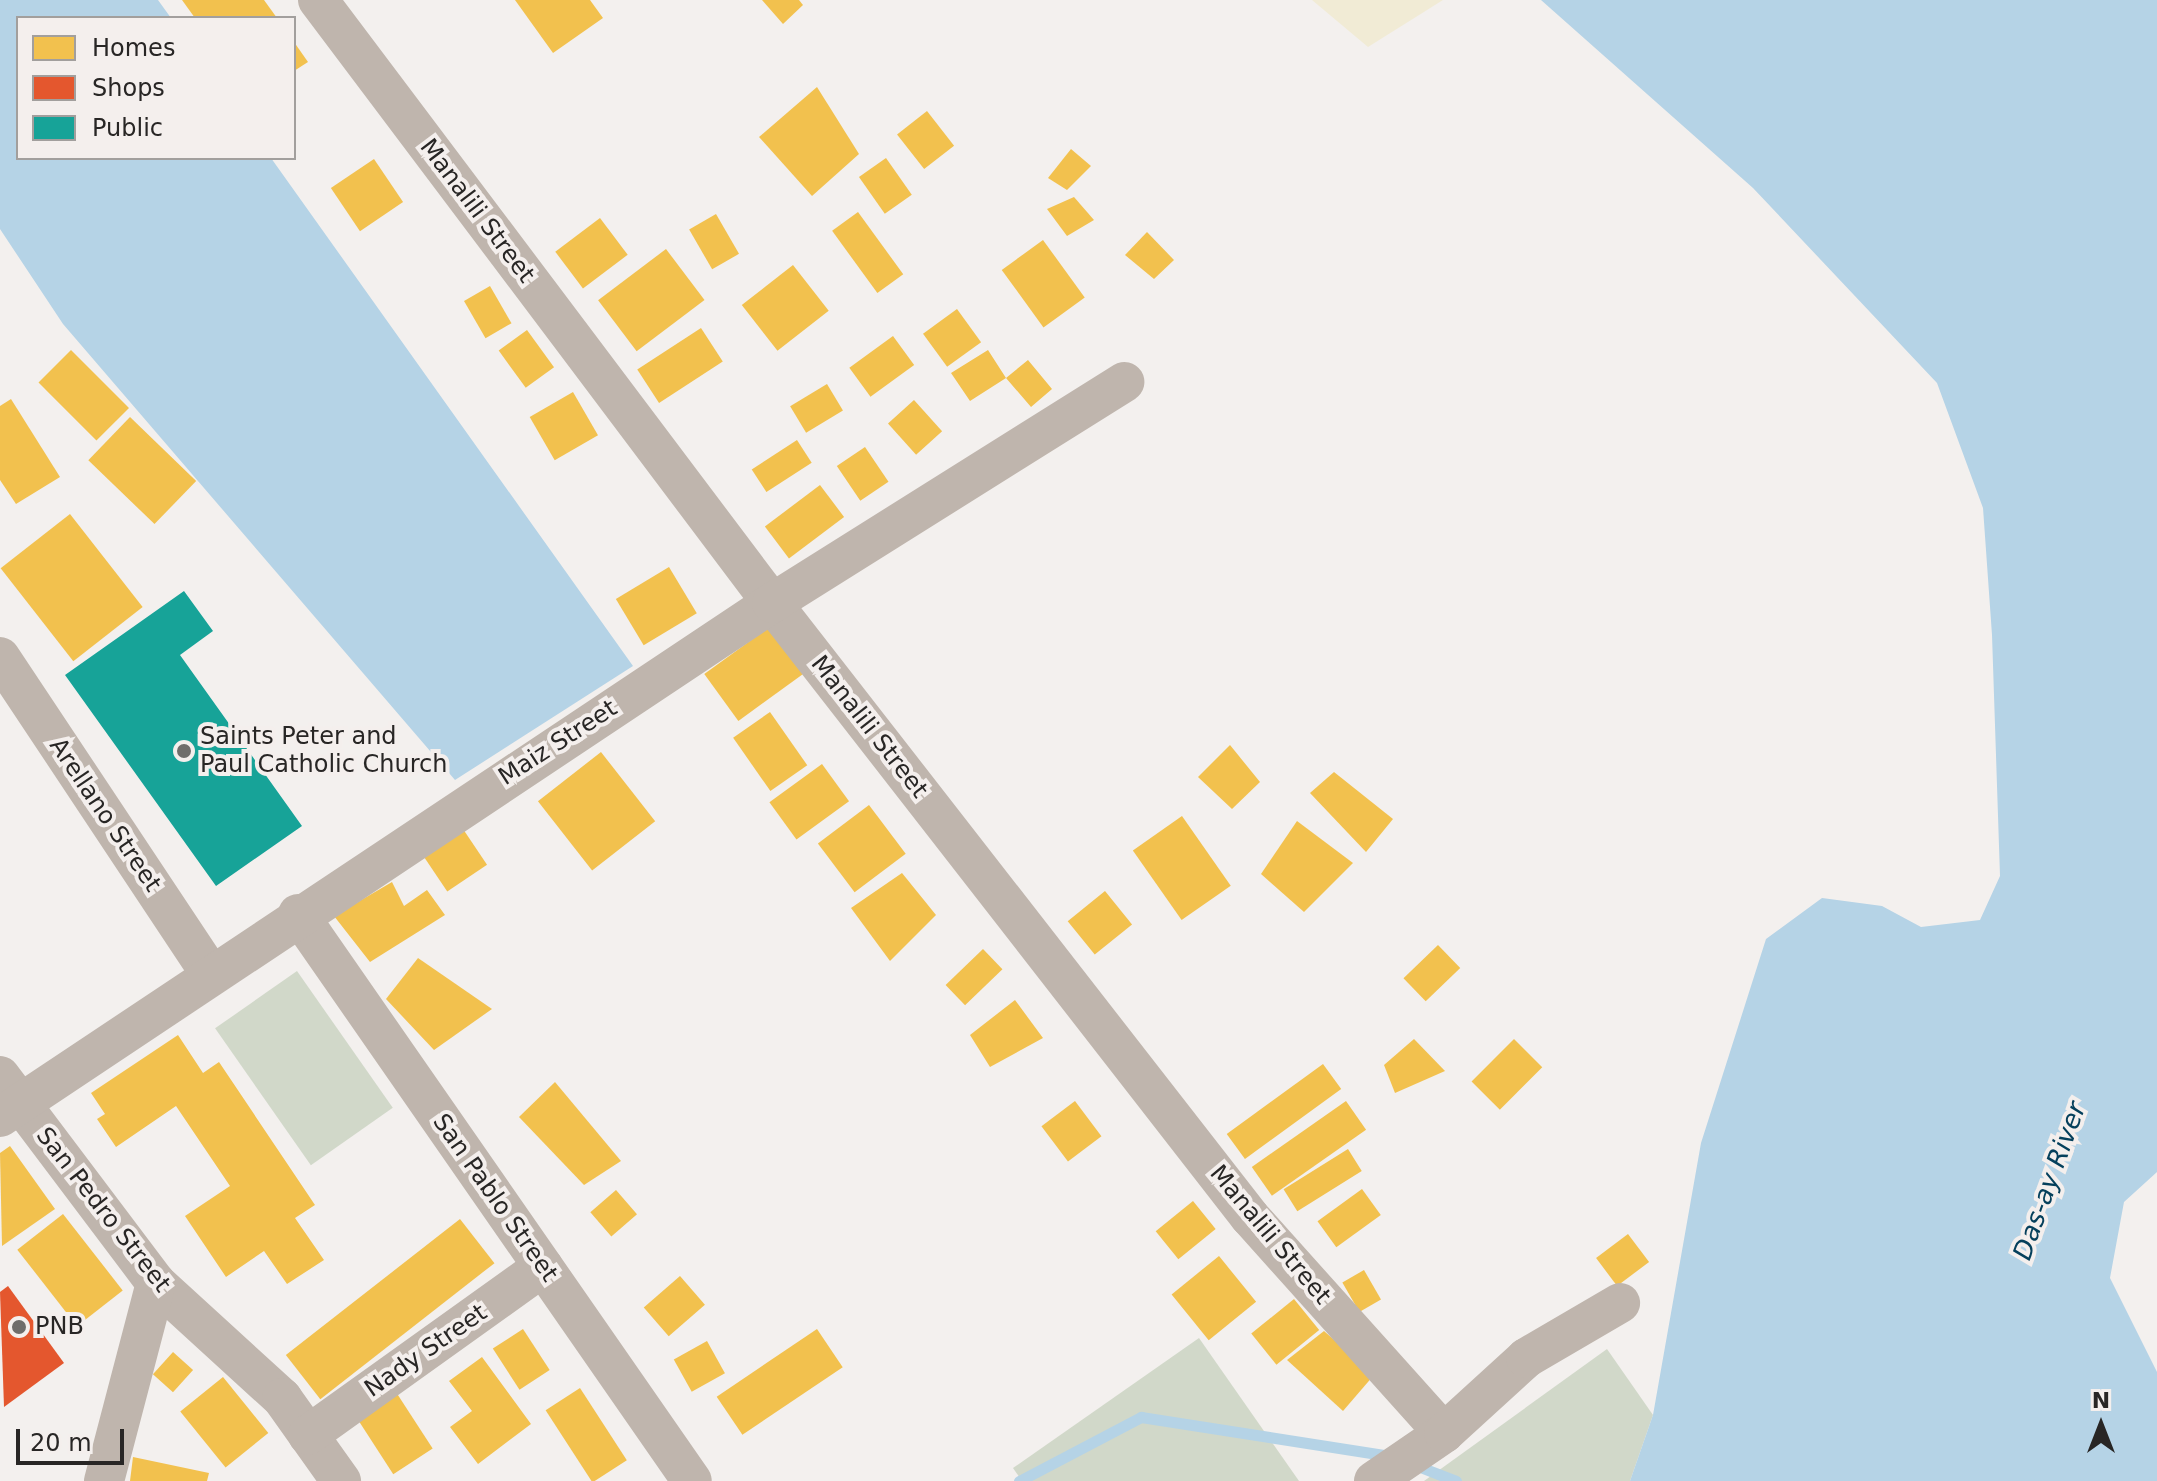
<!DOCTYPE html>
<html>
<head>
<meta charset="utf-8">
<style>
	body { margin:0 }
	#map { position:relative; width:2157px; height:1481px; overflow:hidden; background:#f3f0ee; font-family:"DejaVu Sans",sans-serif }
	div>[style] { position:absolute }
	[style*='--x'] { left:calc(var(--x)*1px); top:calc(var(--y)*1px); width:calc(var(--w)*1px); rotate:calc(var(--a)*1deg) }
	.green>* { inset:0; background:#d1d8c9; transform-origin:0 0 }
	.sand>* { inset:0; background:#f1ebd5 }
	.water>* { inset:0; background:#b5d3e6 }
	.homes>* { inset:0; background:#f2c14e; transform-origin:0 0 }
	.shops>* { inset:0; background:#e4572e }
	.public>* { inset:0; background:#17a398 }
	.stream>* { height:11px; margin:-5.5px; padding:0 5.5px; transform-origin:5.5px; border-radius:5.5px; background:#b5d3e6 }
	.minor>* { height:40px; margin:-20px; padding:0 20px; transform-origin:20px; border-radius:20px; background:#bfb5ad }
	.dots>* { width:22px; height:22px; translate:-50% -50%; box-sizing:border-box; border:4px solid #f4efed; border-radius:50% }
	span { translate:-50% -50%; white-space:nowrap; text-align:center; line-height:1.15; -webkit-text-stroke:8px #f4efed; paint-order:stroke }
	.street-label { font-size:24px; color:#282625 }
	.poi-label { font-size:24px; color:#282625 }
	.left { translate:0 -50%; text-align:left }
	.water-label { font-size:26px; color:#05405c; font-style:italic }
	.legend { position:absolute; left:16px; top:16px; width:280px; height:144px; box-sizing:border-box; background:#f4efed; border:2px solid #a29f9d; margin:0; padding:10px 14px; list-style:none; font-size:24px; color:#282625 }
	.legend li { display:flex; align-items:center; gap:16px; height:40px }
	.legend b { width:40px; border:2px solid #a29f9d }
	.north { position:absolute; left:2061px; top:1385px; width:80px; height:80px; -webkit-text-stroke:6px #f4efed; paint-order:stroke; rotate:0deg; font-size:22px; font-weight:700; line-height:32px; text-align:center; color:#282625 }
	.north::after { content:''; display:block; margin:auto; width:28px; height:36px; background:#282625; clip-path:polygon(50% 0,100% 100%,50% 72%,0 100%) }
	.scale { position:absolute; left:16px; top:1429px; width:108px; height:36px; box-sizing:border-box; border:4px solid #282625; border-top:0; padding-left:10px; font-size:24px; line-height:28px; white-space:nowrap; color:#282625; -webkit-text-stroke:6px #f4efed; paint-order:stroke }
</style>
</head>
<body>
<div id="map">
	<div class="green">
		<i style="left:297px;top:971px;width:167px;height:100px;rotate:55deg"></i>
		<i style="clip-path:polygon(1199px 1338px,1299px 1481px,1022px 1481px,1013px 1468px)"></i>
		<i style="clip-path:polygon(1607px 1349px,1653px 1415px,1630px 1481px,1424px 1481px)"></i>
	</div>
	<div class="sand">
		<i style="clip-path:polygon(1312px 0,1443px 0,1368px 47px)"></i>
	</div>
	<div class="water">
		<i style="clip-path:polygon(0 0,158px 0,171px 18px,18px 18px,18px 158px,271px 158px,633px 666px,455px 780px,63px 324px,0 229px)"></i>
		<i style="clip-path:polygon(1541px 0,2157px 0,2157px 1172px,2124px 1202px,2110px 1278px,2157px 1372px,2157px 1481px,1630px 1481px,1653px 1415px,1701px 1143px,1766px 939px,1822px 898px,1882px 906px,1921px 927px,1980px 920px,2000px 876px,1992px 635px,1983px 508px,1937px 383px,1753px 188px)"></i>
	</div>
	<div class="homes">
		<i style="clip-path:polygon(182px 0,264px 0,277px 18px,195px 18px)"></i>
		<i style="clip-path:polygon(515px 0,590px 0,603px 18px,553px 53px)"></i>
		<i style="clip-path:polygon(762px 0,799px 0,803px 5px,783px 24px)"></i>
		<i style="clip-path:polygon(294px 42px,308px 62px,294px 71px)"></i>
		<i style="clip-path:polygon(817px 87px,859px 154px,812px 196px,759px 137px)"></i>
		<i style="left:927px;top:111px;width:44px;height:38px;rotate:52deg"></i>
		<i style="clip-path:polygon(1071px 149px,1091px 166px,1067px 190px,1048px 178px)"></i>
		<i style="left:886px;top:158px;width:45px;height:33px;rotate:55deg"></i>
		<i style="left:374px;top:159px;width:52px;height:52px;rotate:56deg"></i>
		<i style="clip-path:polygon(1074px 197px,1094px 220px,1067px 236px,1047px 209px)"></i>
		<i style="left:858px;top:212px;width:77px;height:32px;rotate:54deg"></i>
		<i style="left:716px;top:214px;width:46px;height:31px;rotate:60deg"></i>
		<i style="left:600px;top:218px;width:46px;height:56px;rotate:53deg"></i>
		<i style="clip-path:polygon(1147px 232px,1174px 260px,1154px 279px,1125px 255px)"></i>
		<i style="left:1043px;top:240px;width:71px;height:51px;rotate:54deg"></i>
		<i style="left:666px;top:249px;width:64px;height:85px;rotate:53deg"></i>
		<i style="left:793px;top:265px;width:58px;height:65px;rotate:52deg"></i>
		<i style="left:490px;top:286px;width:43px;height:30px;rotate:60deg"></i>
		<i style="left:957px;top:309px;width:41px;height:42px;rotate:54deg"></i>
		<i style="left:701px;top:328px;width:40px;height:76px;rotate:57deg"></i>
		<i style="left:527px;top:330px;width:46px;height:35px;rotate:54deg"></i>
		<i style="left:893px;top:336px;width:36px;height:54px;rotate:54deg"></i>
		<i style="left:71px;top:350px;width:82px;height:46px;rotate:45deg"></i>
		<i style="clip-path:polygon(988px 350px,1006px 378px,1028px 360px,1052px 389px,1031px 407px,1006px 378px,970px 401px,951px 373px)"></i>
		<i style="left:827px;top:384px;width:31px;height:43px;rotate:59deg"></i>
		<i style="left:573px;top:392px;width:50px;height:50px;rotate:60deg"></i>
		<i style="clip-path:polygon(11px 399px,60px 477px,16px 504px,0 480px,0 406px)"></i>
		<i style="left:914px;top:400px;width:42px;height:35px;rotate:48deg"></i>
		<i style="left:130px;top:417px;width:92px;height:60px;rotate:44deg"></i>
		<i style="left:797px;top:440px;width:27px;height:54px;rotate:57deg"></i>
		<i style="left:865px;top:447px;width:42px;height:34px;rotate:56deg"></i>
		<i style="left:820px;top:485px;width:40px;height:69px;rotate:53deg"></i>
		<i style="left:70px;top:514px;width:118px;height:88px;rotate:52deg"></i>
		<i style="left:669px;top:567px;width:54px;height:62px;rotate:59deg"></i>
		<i style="left:769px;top:627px;width:58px;height:80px;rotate:54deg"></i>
		<i style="left:770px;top:712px;width:65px;height:45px;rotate:55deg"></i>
		<i style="clip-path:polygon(1230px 745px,1260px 782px,1232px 809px,1198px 777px)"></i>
		<i style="left:601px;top:752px;width:88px;height:80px;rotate:52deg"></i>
		<i style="left:822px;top:764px;width:46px;height:65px;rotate:54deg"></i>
		<i style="clip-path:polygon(1334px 772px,1393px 819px,1366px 852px,1310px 793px)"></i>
		<i style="left:869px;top:805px;width:61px;height:64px;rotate:53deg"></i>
		<i style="left:1182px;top:816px;width:85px;height:60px;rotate:55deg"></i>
		<i style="clip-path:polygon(1297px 821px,1353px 863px,1304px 912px,1261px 874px)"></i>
		<i style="left:463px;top:829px;width:43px;height:48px;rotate:56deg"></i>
		<i style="clip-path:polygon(902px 873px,936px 915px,890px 961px,851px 908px)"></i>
		<i style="clip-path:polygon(392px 882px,404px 906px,427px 890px,445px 915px,370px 962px,334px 916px)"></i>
		<i style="left:1105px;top:891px;width:43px;height:48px;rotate:51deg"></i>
		<i style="left:1438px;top:945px;width:32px;height:48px;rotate:46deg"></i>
		<i style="left:983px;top:949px;width:28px;height:52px;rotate:46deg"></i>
		<i style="clip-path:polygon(418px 958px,492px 1009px,434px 1050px,386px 999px)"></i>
		<i style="clip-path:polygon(1015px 1000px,1043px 1038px,990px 1067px,970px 1035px)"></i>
		<i style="clip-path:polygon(178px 1035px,203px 1073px,219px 1062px,315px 1205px,295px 1218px,324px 1260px,287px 1284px,264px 1251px,226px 1277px,185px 1216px,230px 1186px,176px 1106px,116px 1147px,97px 1119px,105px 1114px,91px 1093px)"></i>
		<i style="clip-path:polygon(1414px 1039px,1445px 1071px,1395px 1093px,1384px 1065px)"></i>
		<i style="left:1514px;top:1039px;width:40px;height:60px;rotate:45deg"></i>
		<i style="left:1323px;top:1064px;width:31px;height:119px;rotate:54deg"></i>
		<i style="clip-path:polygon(555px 1082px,621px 1161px,584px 1185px,519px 1117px)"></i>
		<i style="left:1075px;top:1101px;width:44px;height:42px;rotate:53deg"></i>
		<i style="left:1346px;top:1101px;width:35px;height:115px;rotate:55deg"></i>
		<i style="clip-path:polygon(10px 1146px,55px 1209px,2px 1246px,0 1153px)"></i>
		<i style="left:1348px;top:1149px;width:26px;height:76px;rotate:58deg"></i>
		<i style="left:1362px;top:1189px;width:32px;height:55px;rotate:54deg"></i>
		<i style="left:616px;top:1190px;width:32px;height:34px;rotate:49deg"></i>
		<i style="left:1193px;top:1201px;width:36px;height:48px;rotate:51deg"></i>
		<i style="left:63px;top:1214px;width:97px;height:58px;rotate:52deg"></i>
		<i style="left:460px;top:1219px;width:56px;height:221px;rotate:52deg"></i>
		<i style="left:1628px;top:1234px;width:35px;height:40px;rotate:53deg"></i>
		<i style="left:1219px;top:1256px;width:59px;height:61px;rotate:51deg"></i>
		<i style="left:1364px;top:1270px;width:34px;height:25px;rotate:60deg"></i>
		<i style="left:680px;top:1276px;width:38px;height:48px;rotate:49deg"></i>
		<i style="left:1294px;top:1299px;width:40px;height:55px;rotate:51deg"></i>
		<i style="left:523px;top:1329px;width:49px;height:36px;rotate:57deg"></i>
		<i style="left:817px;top:1329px;width:46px;height:121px;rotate:56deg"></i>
		<i style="clip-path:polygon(1324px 1331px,1374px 1375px,1343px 1411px,1287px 1360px)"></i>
		<i style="left:707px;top:1341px;width:37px;height:38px;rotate:61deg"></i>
		<i style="left:173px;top:1352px;width:27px;height:30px;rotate:42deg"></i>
		<i style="clip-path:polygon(482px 1357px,531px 1424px,478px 1464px,450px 1427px,472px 1411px,449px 1381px)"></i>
		<i style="left:223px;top:1377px;width:72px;height:55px;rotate:51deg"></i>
		<i style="left:580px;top:1388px;width:86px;height:41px;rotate:57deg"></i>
		<i style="left:394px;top:1389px;width:71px;height:47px;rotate:57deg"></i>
		<i style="clip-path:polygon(133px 1457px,209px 1473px,207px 1481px,130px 1481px)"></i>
	</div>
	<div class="shops">
		<i style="clip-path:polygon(8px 1286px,64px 1363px,4px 1407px,0 1292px)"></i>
	</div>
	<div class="public">
		<i style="clip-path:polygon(184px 591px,213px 631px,180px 655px,302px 826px,216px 886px,65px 675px)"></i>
	</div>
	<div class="stream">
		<i style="--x:1415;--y:1465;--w:44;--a:21.3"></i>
		<i style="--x:1019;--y:1481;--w:138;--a:-27.7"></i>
		<i style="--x:1141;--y:1417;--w:257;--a:8.9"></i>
	</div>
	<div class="minor">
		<i style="--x:318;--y:0;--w:755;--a:53.02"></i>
		<i style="--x:772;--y:603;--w:778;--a:52.1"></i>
		<i style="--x:1250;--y:1217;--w:290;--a:48.1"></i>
		<i style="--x:0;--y:657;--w:381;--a:56.4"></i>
		<i style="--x:298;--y:914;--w:690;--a:55.21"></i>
		<i style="--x:0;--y:1076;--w:259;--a:53"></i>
		<i style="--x:156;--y:1283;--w:171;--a:42.4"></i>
		<i style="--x:282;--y:1398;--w:102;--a:54.6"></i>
		<i style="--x:0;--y:1117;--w:927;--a:-33.66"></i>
		<i style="--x:772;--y:603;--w:416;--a:-32.1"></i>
		<i style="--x:308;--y:1435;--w:289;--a:-35.6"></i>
		<i style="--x:104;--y:1481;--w:205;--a:-75.3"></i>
		<i style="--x:1374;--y:1481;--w:85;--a:-34.4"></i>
		<i style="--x:1444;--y:1433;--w:111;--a:-42.4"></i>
		<i style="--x:1526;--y:1358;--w:109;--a:-30.3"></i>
	</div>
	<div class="dots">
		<i style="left:184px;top:751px;background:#6f6d6b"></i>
		<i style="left:19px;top:1327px;background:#6f6d6b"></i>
	</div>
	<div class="street-label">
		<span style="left:477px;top:211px;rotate:53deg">Manalili Street</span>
		<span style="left:869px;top:727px;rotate:52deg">Manalili Street</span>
		<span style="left:558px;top:743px;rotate:-33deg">Maiz Street</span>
		<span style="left:105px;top:815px;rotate:56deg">Arellano Street</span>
		<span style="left:495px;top:1198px;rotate:55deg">San Pablo Street</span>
		<span style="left:103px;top:1210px;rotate:52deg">San Pedro Street</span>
		<span style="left:1270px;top:1235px;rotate:50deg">Manalili Street</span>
		<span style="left:426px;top:1351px;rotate:-35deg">Nady Street</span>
	</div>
	<div class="poi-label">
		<span class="left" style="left:200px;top:751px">Saints Peter and<br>Paul Catholic Church</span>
		<span class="left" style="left:35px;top:1327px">PNB</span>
	</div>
	<div class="water-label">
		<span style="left:2050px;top:1181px;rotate:-70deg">Das-ay River</span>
	</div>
	<ul class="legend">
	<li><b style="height:22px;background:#f2c14e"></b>Homes</li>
	<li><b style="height:22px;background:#e4572e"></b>Shops</li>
	<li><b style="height:22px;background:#17a398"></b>Public</li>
	</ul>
	<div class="north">N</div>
	<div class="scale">20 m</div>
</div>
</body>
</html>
